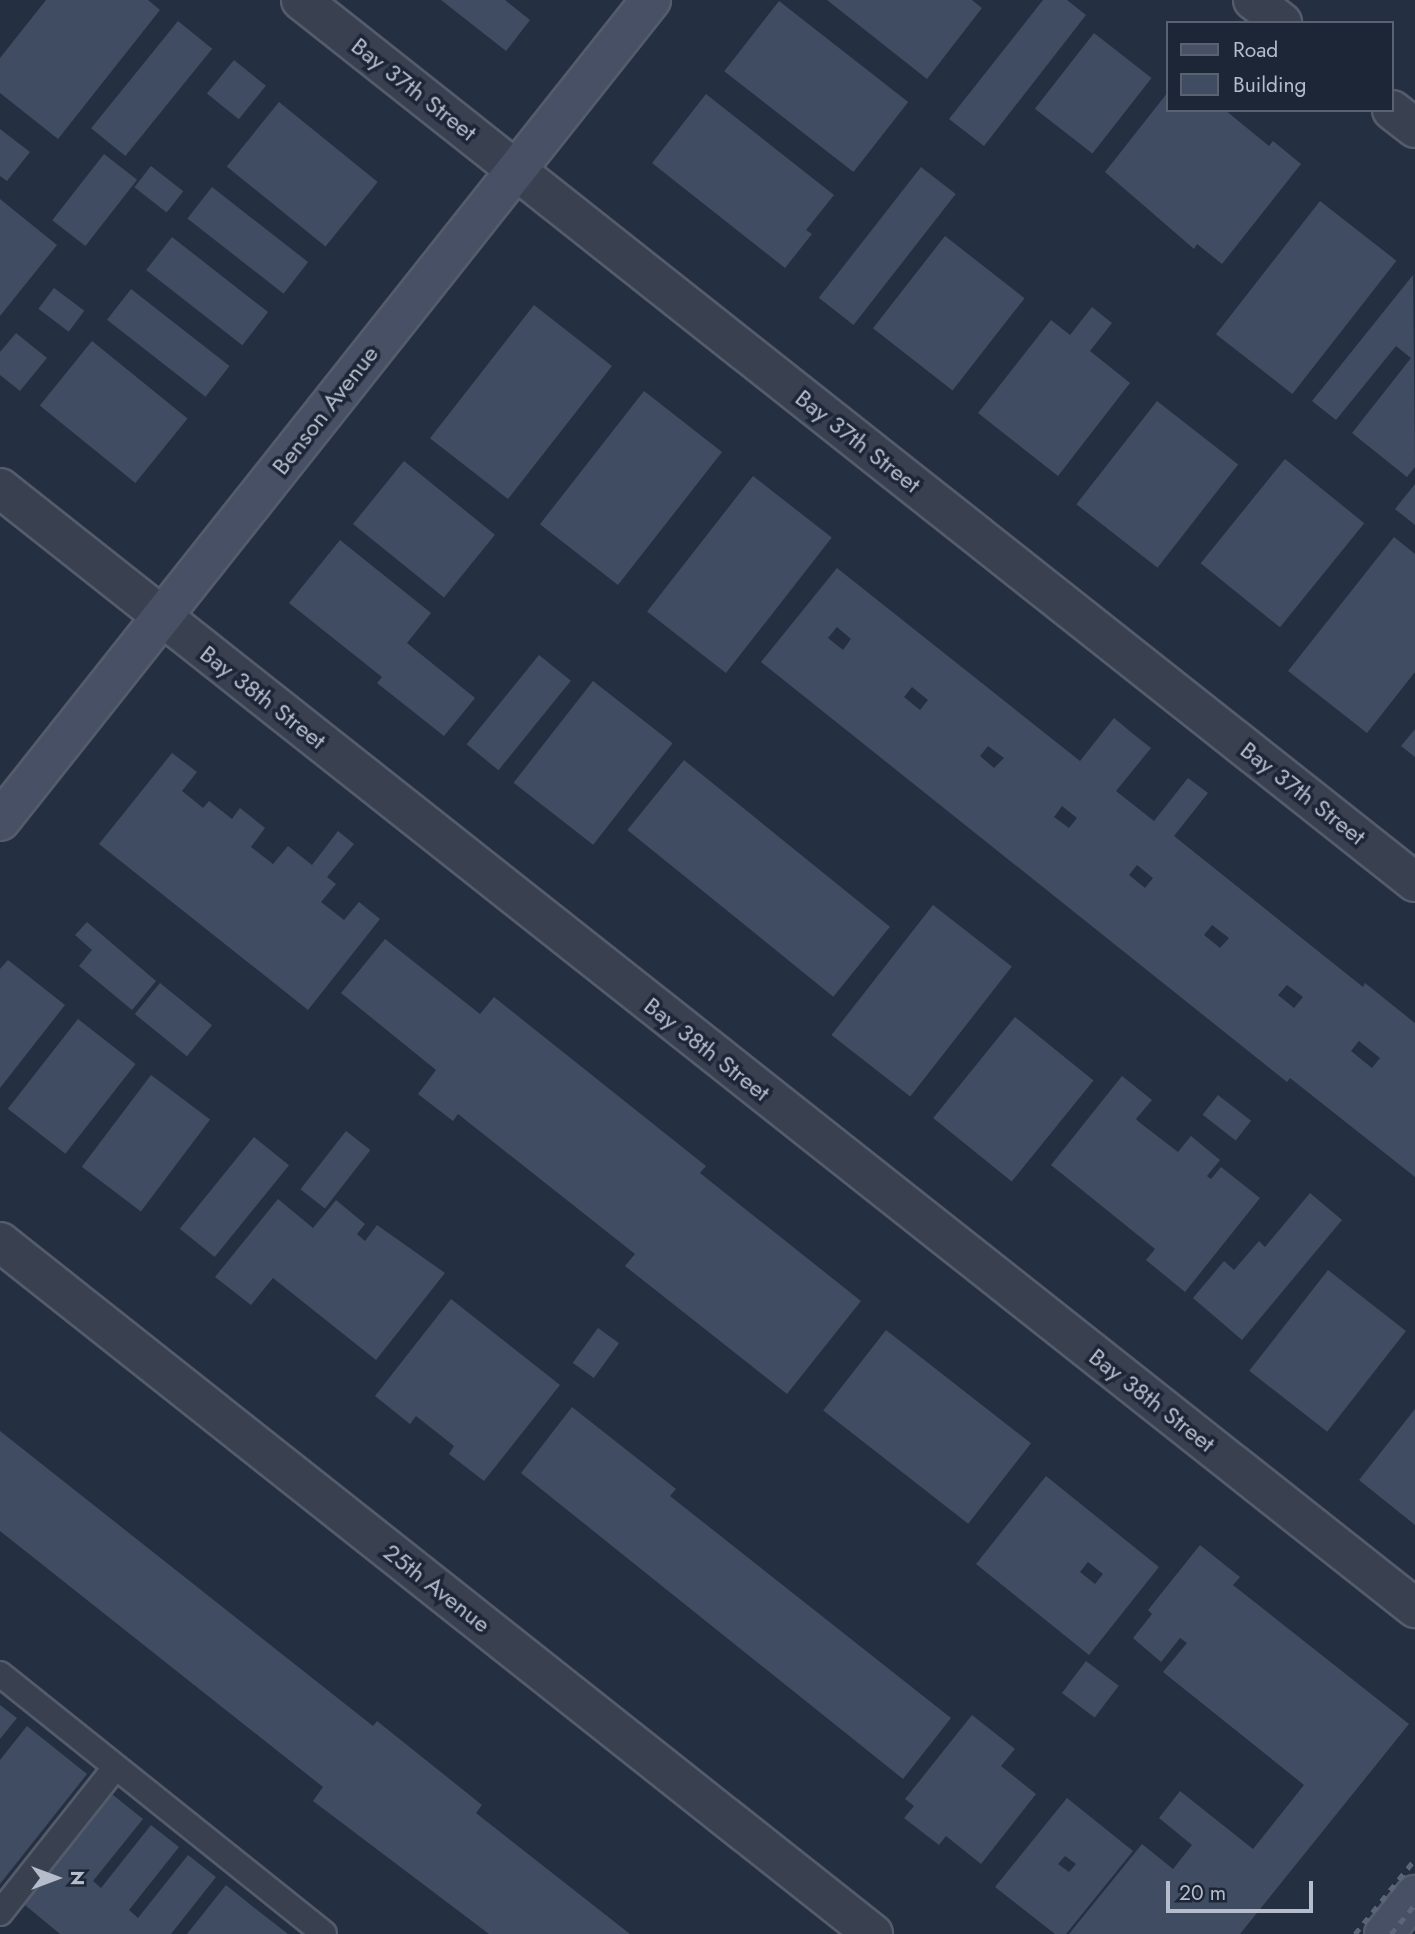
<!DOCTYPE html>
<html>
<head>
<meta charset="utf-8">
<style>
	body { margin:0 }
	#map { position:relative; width:1415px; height:1934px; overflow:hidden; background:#242f41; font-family:Jost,sans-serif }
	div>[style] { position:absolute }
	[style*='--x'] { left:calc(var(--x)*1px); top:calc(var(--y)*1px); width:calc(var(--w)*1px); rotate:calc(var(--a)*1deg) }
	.building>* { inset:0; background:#404c61; transform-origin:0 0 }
	.roads { filter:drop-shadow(2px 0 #545c6b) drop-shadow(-2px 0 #545c6b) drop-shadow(0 2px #545c6b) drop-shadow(0 -2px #545c6b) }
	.lane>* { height:24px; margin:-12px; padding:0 12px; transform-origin:12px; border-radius:12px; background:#394151 }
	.street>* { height:38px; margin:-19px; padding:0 19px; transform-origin:19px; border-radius:19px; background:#394151 }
	.secondary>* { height:38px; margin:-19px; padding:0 19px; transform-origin:19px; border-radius:19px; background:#475064 }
	.rail>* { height:5px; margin-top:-2.5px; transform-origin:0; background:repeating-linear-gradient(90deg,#5b6578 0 7px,transparent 0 14px) }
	span { translate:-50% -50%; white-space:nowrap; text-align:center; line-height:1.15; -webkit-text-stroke:7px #1d2636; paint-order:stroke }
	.street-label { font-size:24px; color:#b5bccb }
	.legend { position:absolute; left:1166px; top:21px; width:228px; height:91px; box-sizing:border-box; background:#1d2636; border:2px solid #5a6272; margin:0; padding:9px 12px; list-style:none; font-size:21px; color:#b5bccb }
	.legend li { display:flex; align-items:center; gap:14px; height:35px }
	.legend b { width:35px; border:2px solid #5a6272 }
	.north { position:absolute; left:21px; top:1843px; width:70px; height:70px; -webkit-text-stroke:5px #1d2636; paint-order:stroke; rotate:90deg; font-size:19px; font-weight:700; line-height:28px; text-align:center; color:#b5bccb }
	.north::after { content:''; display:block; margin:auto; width:24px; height:32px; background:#b5bccb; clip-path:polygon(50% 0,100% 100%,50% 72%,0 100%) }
	.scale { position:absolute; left:1166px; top:1881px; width:147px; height:32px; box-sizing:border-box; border:4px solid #b5bccb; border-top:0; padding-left:9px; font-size:21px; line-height:24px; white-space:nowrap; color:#b5bccb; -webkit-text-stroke:5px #1d2636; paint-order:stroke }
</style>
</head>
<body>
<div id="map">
	<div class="building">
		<i style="clip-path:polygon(46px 0,148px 0,160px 10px,58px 139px,0 93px,0 58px)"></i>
		<i style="clip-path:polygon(441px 0,505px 0,530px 20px,506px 51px)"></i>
		<i style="clip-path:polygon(827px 0,972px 0,982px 8px,927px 79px)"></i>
		<i style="clip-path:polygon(1043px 0,1067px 0,1086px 15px,984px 146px,949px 119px)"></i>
		<i style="left:779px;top:1px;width:164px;height:89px;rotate:38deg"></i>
		<i style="left:178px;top:21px;width:44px;height:138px;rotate:39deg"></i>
		<i style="left:1094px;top:33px;width:73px;height:96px;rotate:38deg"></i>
		<i style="left:234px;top:60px;width:41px;height:43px;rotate:39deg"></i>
		<i style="clip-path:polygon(1168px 92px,1168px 110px,1225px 110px,1269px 146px,1273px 141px,1301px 164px,1222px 264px,1197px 244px,1194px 249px,1105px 172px)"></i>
		<i style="clip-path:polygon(706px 94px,834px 195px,806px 230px,812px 234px,785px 268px,652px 163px)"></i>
		<i style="left:279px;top:102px;width:127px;height:83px;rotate:39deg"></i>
		<i style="clip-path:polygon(0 129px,30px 152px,7px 181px,0 176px)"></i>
		<i style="left:104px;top:154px;width:42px;height:84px;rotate:38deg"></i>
		<i style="left:151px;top:166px;width:41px;height:27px;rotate:38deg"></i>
		<i style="left:921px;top:167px;width:44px;height:166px;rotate:38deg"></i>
		<i style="left:212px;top:187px;width:122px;height:40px;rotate:38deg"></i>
		<i style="clip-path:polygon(0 199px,57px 245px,0 316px)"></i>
		<i style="left:1320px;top:201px;width:97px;height:169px;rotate:38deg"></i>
		<i style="left:945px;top:236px;width:101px;height:117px;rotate:38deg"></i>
		<i style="left:172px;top:237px;width:122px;height:42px;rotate:38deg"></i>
		<i style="clip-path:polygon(1413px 275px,1415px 467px,1407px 477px,1352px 433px,1411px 358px,1396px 346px,1336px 420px,1312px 401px)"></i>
		<i style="left:54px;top:288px;width:38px;height:26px;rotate:37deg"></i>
		<i style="left:131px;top:289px;width:125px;height:39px;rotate:38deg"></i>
		<i style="left:534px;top:305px;width:99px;height:169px;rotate:38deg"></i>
		<i style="clip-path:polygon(1092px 307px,1112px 323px,1090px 351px,1130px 383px,1058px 476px,978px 413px,1051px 320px,1070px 335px)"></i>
		<i style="clip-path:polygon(16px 333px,47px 358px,20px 391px,0 375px,0 352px)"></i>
		<i style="left:92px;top:341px;width:123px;height:83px;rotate:39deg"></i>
		<i style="left:644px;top:391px;width:99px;height:169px;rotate:38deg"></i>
		<i style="left:1157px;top:401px;width:103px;height:131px;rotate:38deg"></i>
		<i style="left:1285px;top:459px;width:102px;height:134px;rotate:39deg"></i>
		<i style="left:404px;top:461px;width:117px;height:81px;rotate:39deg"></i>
		<i style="left:753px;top:476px;width:100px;height:172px;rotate:38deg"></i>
		<i style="clip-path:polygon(1415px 484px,1415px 525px,1395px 509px)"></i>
		<i style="clip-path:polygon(1394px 537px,1415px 554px,1415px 672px,1367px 733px,1288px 671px)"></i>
		<i style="clip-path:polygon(340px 540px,431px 613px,407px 643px,475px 698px,444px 736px,377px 683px,382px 677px,289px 603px)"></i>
		<i style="clip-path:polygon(evenodd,837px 568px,1080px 761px,1114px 718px,1132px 733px,1151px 748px,1116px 791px,1154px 821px,1188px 778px,1208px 793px,1174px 836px,1363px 987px,1365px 983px,1415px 1023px,1415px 1177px,1290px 1078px,1287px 1082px,761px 662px,837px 568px,837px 627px,851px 639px,843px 650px,828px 638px,837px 627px,837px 568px,912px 687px,928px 700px,920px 710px,904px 697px,912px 687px,837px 568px,988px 746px,1004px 758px,994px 768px,980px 756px,988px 746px,837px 568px,1062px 806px,1077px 818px,1069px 828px,1054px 817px,1062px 806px,837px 568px,1137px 865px,1153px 878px,1145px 888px,1129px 875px,1137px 865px,837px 568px,1212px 925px,1229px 938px,1220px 948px,1204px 935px,1212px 925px,837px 568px,1287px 985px,1303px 997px,1294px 1008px,1278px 995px,1287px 985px,837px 568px,1359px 1041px,1380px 1058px,1372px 1068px,1351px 1051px,1359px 1041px)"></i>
		<i style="left:539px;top:655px;width:41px;height:115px;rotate:39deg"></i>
		<i style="left:593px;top:681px;width:101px;height:129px;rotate:38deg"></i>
		<i style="clip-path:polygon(1415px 729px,1415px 757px,1401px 746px)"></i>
		<i style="clip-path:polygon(172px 753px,197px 772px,182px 791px,192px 799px,203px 808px,209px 801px,232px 819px,240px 808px,265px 828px,251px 847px,273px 864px,288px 846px,312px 865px,338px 831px,354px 844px,327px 877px,336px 884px,321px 902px,344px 920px,359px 902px,380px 919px,308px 1010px,99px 844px)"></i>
		<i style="left:684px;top:760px;width:265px;height:90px;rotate:39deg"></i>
		<i style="left:933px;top:905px;width:100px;height:165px;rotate:38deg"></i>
		<i style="clip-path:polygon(87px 922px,156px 981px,132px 1010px,79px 966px,92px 950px,75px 935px)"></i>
		<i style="clip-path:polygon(385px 939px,480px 1014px,494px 997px,706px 1166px,700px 1173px,861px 1301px,787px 1394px,625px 1266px,635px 1254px,458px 1114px,453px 1121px,418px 1094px,436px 1070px,341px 993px)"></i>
		<i style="clip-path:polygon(8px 960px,65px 1005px,0 1088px,0 969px)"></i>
		<i style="left:160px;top:983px;width:67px;height:40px;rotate:39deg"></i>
		<i style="left:1015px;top:1017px;width:101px;height:130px;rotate:39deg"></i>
		<i style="left:78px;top:1019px;width:73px;height:114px;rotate:38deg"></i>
		<i style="left:151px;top:1075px;width:74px;height:115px;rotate:37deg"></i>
		<i style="clip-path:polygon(1122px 1076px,1152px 1100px,1136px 1119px,1139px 1122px,1178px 1152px,1191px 1136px,1220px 1160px,1207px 1176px,1211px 1179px,1221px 1167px,1260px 1198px,1185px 1292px,1146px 1260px,1155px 1249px,1051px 1165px)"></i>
		<i style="left:1218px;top:1095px;width:42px;height:25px;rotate:38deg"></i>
		<i style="left:346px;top:1131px;width:31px;height:74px;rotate:38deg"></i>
		<i style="left:254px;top:1137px;width:45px;height:118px;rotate:39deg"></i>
		<i style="clip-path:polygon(1310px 1193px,1342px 1220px,1242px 1340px,1193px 1298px,1224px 1261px,1234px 1270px,1259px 1241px,1265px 1247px)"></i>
		<i style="clip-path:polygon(278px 1199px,313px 1228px,336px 1200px,365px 1224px,357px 1234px,365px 1241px,377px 1225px,445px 1273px,376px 1360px,273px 1278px,251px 1305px,215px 1277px)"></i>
		<i style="left:1328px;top:1270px;width:99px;height:128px;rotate:38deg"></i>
		<i style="clip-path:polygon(451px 1299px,560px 1385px,484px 1481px,449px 1454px,454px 1446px,416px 1416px,410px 1424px,375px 1396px)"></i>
		<i style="left:598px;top:1328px;width:26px;height:43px;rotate:36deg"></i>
		<i style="left:886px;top:1330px;width:184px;height:102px;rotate:38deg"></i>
		<i style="clip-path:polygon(572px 1407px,676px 1489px,670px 1496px,951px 1718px,903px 1779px,521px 1473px)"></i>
		<i style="clip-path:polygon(1415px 1409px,1415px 1525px,1359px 1480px)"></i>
		<i style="clip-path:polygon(0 1431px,373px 1726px,377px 1721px,482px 1805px,476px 1813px,630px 1934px,489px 1934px,313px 1801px,323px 1787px,0 1531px)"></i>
		<i style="clip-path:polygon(evenodd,1046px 1476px,1159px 1567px,1089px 1655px,976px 1564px,1046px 1476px,1088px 1562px,1103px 1574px,1095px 1584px,1080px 1572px,1088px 1562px)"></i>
		<i style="clip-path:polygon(1200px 1545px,1240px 1577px,1233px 1585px,1409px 1724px,1240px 1934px,1069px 1934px,1142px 1844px,1173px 1869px,1192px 1845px,1159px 1818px,1180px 1791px,1253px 1849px,1304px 1785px,1163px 1672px,1187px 1643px,1180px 1638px,1161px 1662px,1133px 1638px,1152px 1614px,1148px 1610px)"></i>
		<i style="left:1086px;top:1661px;width:41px;height:40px;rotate:37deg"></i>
		<i style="clip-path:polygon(0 1705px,17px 1718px,0 1739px)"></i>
		<i style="clip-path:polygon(972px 1715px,1015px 1749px,1001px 1766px,1036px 1794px,981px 1864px,946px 1836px,939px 1845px,904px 1818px,914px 1806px,905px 1799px)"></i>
		<i style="clip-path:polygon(27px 1726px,87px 1774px,0 1884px,0 1760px)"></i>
		<i style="clip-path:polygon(108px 1791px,143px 1819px,93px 1881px,101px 1888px,151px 1825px,179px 1847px,129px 1910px,138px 1918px,188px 1855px,216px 1877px,171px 1934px,60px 1934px,20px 1901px)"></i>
		<i style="clip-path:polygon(evenodd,1067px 1798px,1133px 1851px,1066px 1934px,1055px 1934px,995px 1887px,1067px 1798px,1065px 1856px,1076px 1864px,1069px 1872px,1058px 1864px,1065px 1856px)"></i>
		<i style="clip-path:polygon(226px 1885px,252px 1906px,288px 1934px,187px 1934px)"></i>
	</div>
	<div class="roads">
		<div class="lane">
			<i style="--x:0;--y:1674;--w:415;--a:38.7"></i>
			<i style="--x:0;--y:1913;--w:185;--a:-51.6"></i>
		</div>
		<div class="street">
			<i style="--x:301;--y:0;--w:1421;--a:38.37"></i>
			<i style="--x:1253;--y:0;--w:37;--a:38"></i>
			<i style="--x:1392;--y:110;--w:29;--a:38"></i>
			<i style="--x:0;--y:488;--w:1805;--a:38.36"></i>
			<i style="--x:0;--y:1242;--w:1114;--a:38.4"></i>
		</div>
		<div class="secondary">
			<i style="--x:0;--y:821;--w:1048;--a:-51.59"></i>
			<i style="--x:1384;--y:1934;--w:50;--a:-51.5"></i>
		</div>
	</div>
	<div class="rail">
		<i style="--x:1355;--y:1934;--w:96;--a:-51.3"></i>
		<i style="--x:1391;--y:1934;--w:38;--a:-51"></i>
	</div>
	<div class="street-label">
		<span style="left:414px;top:89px;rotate:38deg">Bay 37th Street</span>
		<span style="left:325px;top:410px;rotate:-52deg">Benson Avenue</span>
		<span style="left:858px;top:441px;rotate:38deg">Bay 37th Street</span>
		<span style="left:263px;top:697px;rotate:38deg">Bay 38th Street</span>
		<span style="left:1303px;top:793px;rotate:38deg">Bay 37th Street</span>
		<span style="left:707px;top:1049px;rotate:38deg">Bay 38th Street</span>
		<span style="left:1152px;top:1400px;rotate:38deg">Bay 38th Street</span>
		<span style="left:437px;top:1588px;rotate:38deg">25th Avenue</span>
	</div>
	<ul class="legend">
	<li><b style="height:9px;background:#475064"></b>Road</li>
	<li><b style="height:19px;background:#404c61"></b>Building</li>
	</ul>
	<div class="north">N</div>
	<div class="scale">20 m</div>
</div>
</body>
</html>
